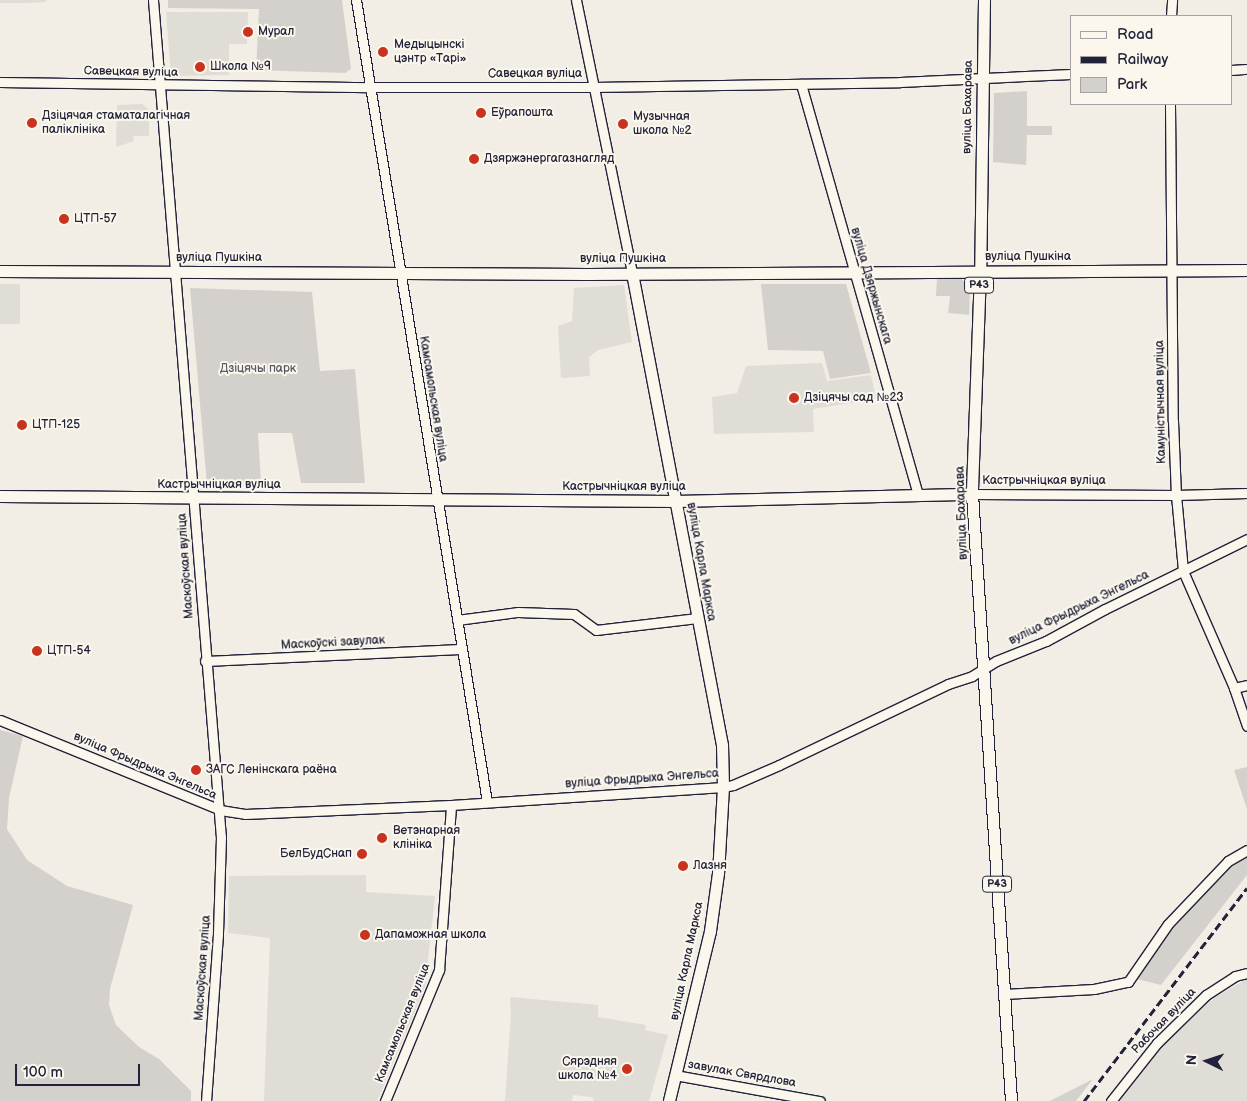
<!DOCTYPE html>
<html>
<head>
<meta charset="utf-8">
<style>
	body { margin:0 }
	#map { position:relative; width:1247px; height:1101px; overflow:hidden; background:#f2eee5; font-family:"Balsamiq Sans",sans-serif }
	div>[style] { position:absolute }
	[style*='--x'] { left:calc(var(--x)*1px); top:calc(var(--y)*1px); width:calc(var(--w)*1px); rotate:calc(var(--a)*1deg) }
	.built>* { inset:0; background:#e0dcd6; transform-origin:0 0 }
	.green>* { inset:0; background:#d4d1cc }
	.roads { filter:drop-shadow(1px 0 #22223b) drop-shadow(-1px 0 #22223b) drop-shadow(0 1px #22223b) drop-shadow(0 -1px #22223b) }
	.minor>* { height:9px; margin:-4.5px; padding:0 4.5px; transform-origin:4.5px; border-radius:4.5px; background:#fbf7ec }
	.major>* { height:11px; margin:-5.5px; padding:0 5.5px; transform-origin:5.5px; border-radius:5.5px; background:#fbf7ec }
	.rail>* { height:2.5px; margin-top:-1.25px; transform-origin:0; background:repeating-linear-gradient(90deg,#22223b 0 8px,transparent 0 12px) }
	.dots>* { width:14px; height:14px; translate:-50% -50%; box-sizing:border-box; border:2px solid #fbf7ec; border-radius:50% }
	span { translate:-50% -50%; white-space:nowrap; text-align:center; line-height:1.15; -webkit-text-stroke:4px #fbf7ec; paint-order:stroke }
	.shield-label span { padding:1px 4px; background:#fbf7ec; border:1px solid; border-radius:4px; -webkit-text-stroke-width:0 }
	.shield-label { font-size:11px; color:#22223b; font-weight:700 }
	.poi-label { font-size:12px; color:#22223b }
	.left { translate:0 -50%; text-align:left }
	.right { translate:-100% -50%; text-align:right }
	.street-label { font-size:12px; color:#22223b }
	.park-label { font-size:12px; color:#575766 }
	.legend { position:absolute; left:1070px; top:15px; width:162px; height:90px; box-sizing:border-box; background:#fbf7ec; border:1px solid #a4a2a5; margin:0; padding:6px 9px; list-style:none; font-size:15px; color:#22223b }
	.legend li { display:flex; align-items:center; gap:10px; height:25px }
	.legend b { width:25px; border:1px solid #a4a2a5 }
	.north { position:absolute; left:1182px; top:1036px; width:50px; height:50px; -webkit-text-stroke:4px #fbf7ec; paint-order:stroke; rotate:274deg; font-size:14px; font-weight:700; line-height:20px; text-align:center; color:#22223b }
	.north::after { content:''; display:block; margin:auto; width:18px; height:22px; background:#22223b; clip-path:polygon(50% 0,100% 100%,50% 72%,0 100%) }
	.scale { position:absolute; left:15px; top:1064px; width:125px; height:22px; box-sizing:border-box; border:2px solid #22223b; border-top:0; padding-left:6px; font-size:15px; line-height:18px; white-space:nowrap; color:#22223b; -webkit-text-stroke:4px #fbf7ec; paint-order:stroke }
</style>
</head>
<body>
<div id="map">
	<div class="built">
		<i style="clip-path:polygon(0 0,46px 0,46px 2px,24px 3px,0 3px)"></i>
		<i style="clip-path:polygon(166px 12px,248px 12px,247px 44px,229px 44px,229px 75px,171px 76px)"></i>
		<i style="clip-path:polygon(142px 104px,149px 110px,149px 136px,133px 136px,134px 141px,116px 147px,117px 105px)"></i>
		<i style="left:0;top:284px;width:20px;height:40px"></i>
		<i style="clip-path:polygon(624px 285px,632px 342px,598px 350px,589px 357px,590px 376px,561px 378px,558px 326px,572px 321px,574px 288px)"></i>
		<i style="clip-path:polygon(822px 363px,827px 381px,871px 375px,876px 399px,813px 409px,814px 432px,714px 434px,712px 397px,737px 393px,746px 366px)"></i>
		<i style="clip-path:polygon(366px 875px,366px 892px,435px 896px,425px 987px,377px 1101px,264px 1101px,270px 938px,228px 933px,229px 876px)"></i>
		<i style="clip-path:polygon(1247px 979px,1247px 1101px,1119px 1101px,1166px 1042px,1215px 997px)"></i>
		<i style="clip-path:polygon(510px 997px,598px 1005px,598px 1017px,646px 1025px,645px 1030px,668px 1035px,649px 1101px,594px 1101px,592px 1097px,573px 1095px,572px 1101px,505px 1101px,511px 1013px)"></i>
	</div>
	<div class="green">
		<i style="clip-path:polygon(168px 0,342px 0,351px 69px,345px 73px,256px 70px,259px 9px,168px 8px)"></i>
		<i style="clip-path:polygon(1027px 91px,1027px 126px,1052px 126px,1052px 135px,1027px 135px,1026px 165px,993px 162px,994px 93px)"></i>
		<i style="clip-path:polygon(937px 277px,961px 278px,970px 290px,969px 315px,948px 313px,950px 296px,936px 296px)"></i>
		<i style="clip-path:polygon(761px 284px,846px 284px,871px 373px,830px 379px,823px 351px,768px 350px)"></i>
		<i style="clip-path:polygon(190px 288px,312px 292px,320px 371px,355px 369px,365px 483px,301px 483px,292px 433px,258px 433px,261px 483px,207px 485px)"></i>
		<i style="clip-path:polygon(0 730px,23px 736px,9px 798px,7px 829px,27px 860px,67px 886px,133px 905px,110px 989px,109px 1005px,116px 1025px,139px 1047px,159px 1059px,191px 1091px,191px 1101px,0 1101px)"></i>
		<i style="clip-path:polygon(1247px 767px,1247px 809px,1234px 770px)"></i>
		<i style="clip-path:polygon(1247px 854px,1247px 875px,1161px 985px,1137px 979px,1173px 926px,1231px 867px)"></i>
		<i style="clip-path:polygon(1093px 1079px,1076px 1101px,1050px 1101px)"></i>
	</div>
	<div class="roads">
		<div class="minor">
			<i style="--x:153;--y:0;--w:840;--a:85.36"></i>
			<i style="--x:221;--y:837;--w:97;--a:91.8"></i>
			<i style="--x:218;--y:934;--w:167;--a:94.1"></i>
			<i style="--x:356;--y:0;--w:813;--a:80.72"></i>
			<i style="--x:576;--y:0;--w:279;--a:78.4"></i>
			<i style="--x:1171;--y:16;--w:16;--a:-86"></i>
			<i style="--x:1231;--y:70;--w:16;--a:-4"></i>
			<i style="--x:0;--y:82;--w:371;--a:0.8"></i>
			<i style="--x:371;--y:87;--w:222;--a:0"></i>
			<i style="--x:593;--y:87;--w:307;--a:-0.9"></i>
			<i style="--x:900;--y:82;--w:171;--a:-2.7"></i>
			<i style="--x:801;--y:84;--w:427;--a:74.1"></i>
			<i style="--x:1170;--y:104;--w:317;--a:89.5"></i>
			<i style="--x:1173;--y:421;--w:74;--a:87.7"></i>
			<i style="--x:1176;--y:495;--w:76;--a:84.7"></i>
			<i style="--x:1183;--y:571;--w:128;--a:66.4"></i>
			<i style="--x:1234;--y:688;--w:40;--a:71.1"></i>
			<i style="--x:972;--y:494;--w:204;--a:0.3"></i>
			<i style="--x:1176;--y:495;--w:71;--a:-1.6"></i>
			<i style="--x:457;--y:620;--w:62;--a:-7.5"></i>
			<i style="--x:518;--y:612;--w:56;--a:2"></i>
			<i style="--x:574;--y:614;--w:27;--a:36"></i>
			<i style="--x:596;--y:630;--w:102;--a:-6.8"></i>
			<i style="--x:205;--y:661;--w:256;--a:-2.7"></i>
			<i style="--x:1234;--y:688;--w:13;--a:-13"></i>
			<i style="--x:0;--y:720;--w:238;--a:22.2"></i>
			<i style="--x:220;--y:810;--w:25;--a:9"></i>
			<i style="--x:245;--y:814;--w:206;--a:-2.5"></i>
			<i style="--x:451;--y:805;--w:273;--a:-3.8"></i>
			<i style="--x:723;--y:787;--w:10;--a:-11"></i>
			<i style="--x:733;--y:785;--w:50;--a:-23.5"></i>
			<i style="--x:779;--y:765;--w:187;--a:-25.6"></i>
			<i style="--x:948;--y:684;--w:25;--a:-18"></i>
			<i style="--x:972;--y:676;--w:28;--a:-32"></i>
			<i style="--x:996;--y:661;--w:54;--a:-21.8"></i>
			<i style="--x:1046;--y:641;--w:67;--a:-28.5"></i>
			<i style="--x:1105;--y:609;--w:158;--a:-26.2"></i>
			<i style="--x:1004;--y:994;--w:90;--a:-3.2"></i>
			<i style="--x:1094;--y:989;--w:35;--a:-12"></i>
			<i style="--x:1128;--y:982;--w:70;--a:-55.4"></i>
			<i style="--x:1168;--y:924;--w:87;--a:-46.4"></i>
			<i style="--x:1228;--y:861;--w:22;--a:-30"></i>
			<i style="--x:675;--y:1075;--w:147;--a:10.2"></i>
			<i style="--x:385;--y:1101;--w:142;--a:-67.6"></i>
			<i style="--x:439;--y:970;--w:165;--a:-85.8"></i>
			<i style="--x:1111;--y:1101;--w:74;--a:-51.6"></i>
			<i style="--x:1157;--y:1043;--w:69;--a:-44.4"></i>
			<i style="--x:1206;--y:995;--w:35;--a:-33"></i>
			<i style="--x:1235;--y:976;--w:12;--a:-14"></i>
		</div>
		<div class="major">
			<i style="--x:984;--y:0;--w:271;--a:90.8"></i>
			<i style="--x:980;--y:271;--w:223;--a:92.1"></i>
			<i style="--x:972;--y:494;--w:608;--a:86.32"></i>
			<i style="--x:0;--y:271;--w:587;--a:0.29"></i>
			<i style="--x:587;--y:274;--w:660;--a:-0.35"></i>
			<i style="--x:632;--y:273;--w:481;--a:79.2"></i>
			<i style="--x:722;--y:745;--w:42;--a:88.6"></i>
			<i style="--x:723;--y:787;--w:86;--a:93.3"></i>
			<i style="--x:718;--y:873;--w:59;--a:97.9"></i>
			<i style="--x:710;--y:931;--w:175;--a:103.6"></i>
			<i style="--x:0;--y:496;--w:676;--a:0.42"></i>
			<i style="--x:676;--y:501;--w:296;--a:-1.4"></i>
		</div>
	</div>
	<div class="rail">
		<i style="--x:1084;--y:1101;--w:268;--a:-52.6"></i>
	</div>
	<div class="dots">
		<i style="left:248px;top:32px;background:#c8321e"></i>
		<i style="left:383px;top:52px;background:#c8321e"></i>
		<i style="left:200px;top:67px;background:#c8321e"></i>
		<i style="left:481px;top:113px;background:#c8321e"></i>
		<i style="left:32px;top:123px;background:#c8321e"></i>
		<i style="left:623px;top:124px;background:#c8321e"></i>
		<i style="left:474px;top:159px;background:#c8321e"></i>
		<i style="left:64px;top:219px;background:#c8321e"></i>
		<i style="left:794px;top:398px;background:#c8321e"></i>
		<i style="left:22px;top:425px;background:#c8321e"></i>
		<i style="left:37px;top:651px;background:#c8321e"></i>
		<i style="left:196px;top:770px;background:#c8321e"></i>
		<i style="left:382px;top:838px;background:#c8321e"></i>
		<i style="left:362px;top:854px;background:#c8321e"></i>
		<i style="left:683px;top:866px;background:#c8321e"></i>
		<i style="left:365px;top:935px;background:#c8321e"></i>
		<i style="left:627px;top:1069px;background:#c8321e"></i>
	</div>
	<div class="shield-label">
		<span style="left:979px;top:285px">Р43</span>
		<span style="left:997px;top:884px">Р43</span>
	</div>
	<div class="poi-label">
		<span class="left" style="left:258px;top:32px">Мурал</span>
		<span class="left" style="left:394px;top:52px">Медыцынскі<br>цэнтр «Тарі»</span>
		<span class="left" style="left:210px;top:67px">Школа №9</span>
		<span class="left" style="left:491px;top:113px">Еўрапошта</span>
		<span class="left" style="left:42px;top:123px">Дзіцячая стаматалагічная<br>паліклініка</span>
		<span class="left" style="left:633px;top:124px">Музычная<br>школа №2</span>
		<span class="left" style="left:484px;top:159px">Дзяржэнергагазнагляд</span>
		<span class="left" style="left:74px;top:219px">ЦТП-57</span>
		<span class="left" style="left:804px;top:398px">Дзіцячы сад №23</span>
		<span class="left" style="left:32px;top:425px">ЦТП-125</span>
		<span class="left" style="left:47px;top:651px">ЦТП-54</span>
		<span class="left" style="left:206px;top:770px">ЗАГС Ленінскага раёна</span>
		<span class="left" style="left:393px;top:838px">Ветэнарная<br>клініка</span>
		<span class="right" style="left:352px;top:854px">БелБудСнап</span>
		<span class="left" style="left:693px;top:866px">Лазня</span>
		<span class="left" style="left:375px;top:935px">Дапаможная школа</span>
		<span class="right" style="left:617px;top:1069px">Сярэдняя<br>школа №4</span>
	</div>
	<div class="street-label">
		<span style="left:131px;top:72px;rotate:1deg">Савецкая вуліца</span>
		<span style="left:535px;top:74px">Савецкая вуліца</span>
		<span style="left:968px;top:107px;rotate:-89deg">вуліца Бахарава</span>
		<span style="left:1028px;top:257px">вуліца Пушкіна</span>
		<span style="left:219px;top:258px">вуліца Пушкіна</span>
		<span style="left:623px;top:259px">вуліца Пушкіна</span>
		<span style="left:871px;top:286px;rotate:74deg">вуліца Дзяржынскага</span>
		<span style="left:433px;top:399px;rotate:81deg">Камсамольская вуліца</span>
		<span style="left:1161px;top:402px;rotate:-91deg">Камуністычная вуліца</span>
		<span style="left:1044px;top:481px">Кастрычніцкая вуліца</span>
		<span style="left:219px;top:485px">Кастрычніцкая вуліца</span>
		<span style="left:624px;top:487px">Кастрычніцкая вуліца</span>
		<span style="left:962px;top:513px;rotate:-92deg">вуліца Бахарава</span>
		<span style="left:701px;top:562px;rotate:80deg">вуліца Карла Маркса</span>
		<span style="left:186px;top:566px;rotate:-94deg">Маскоўская вуліца</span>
		<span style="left:1079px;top:608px;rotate:-26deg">вуліца Фрыдрыха Энгельса</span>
		<span style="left:333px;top:643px;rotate:-3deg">Маскоўскі завулак</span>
		<span style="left:145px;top:766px;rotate:23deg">вуліца Фрыдрыха Энгельса</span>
		<span style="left:642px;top:779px;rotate:-4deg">вуліца Фрыдрыха Энгельса</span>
		<span style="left:687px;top:961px;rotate:-78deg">вуліца Карла Маркса</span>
		<span style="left:203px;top:968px;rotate:-86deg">Маскоўская вуліца</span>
		<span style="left:1164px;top:1021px;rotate:-46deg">Рабочая вуліца</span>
		<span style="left:403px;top:1023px;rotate:-68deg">Камсамольская вуліца</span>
		<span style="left:742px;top:1074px;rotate:10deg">завулак Свярдлова</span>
	</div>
	<div class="park-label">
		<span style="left:258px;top:369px">Дзіцячы парк</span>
	</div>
	<ul class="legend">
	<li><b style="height:6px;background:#fbf7ec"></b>Road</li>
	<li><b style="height:6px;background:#22223b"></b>Railway</li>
	<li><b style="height:14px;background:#d4d1cc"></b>Park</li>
	</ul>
	<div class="north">N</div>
	<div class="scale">100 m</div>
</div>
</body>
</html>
